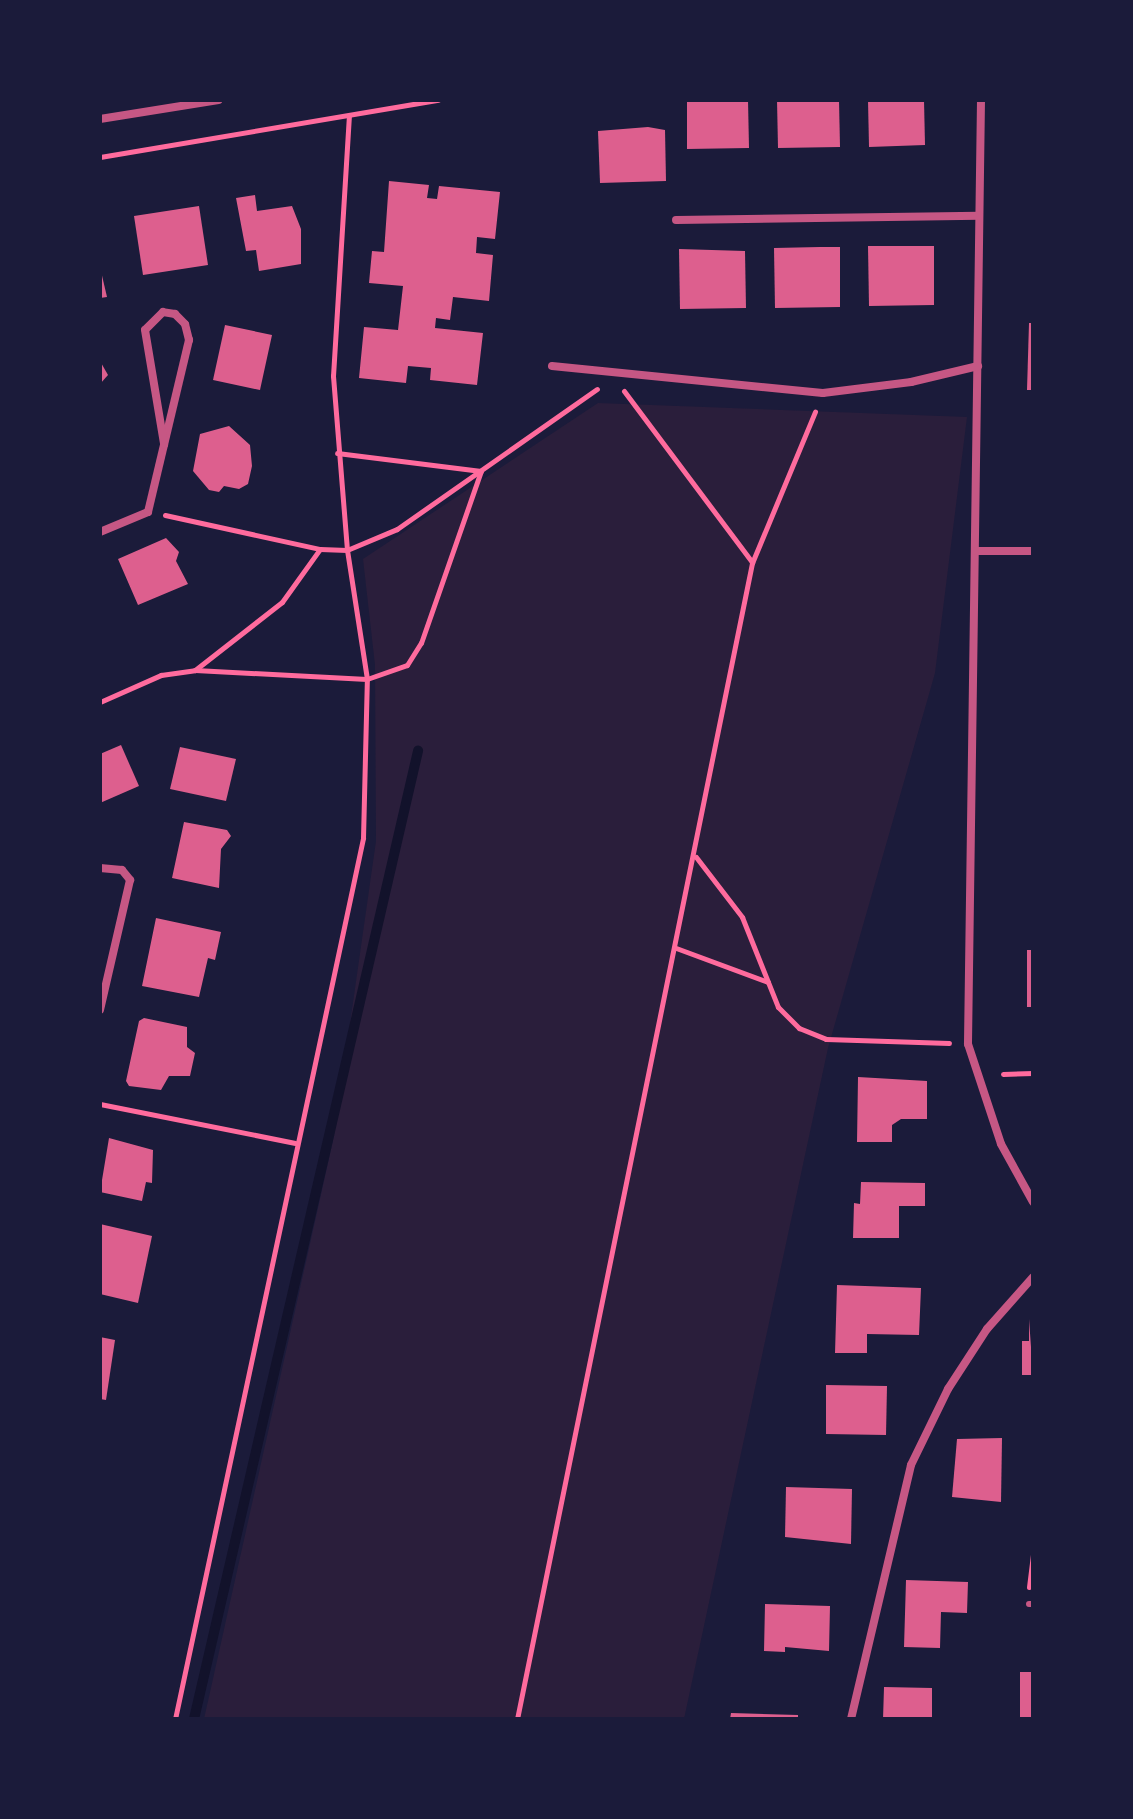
<!DOCTYPE html>
<html>
<head>
<meta charset="utf-8">
<style>
  body { margin:0 }
  #map { position:relative; width:1133px; height:1819px; overflow:hidden; background:#1b1b3a; font-family:"Titillium Web",sans-serif }
  div>[style] { position:absolute }
  .green>* { inset:0; background:#2a1e3b }
  .stream>* { height:10px; margin:-5px; padding:0 5px; transform-origin:5px; border-radius:5px; background:#12122b }
  .building>* { inset:0; background:#dd5f8e }
  .path>* { height:5px; margin:-2.5px; padding:0 2.5px; transform-origin:2.5px; border-radius:2.5px; background:#ff6b9d }
  .service>* { height:6px; margin:-3px; padding:0 3px; transform-origin:3px; border-radius:3px; background:#c65784 }
  .minor>* { height:8px; margin:-4px; padding:0 4px; transform-origin:4px; border-radius:4px; background:#c65784 }
  span { translate:-50% -50%; white-space:nowrap; text-align:center; line-height:1.15; -webkit-text-stroke:8px #1b1b3a; paint-order:stroke }
  .frame { position:absolute; inset:0; border:102px solid #1b1b3a; pointer-events:none }
</style>
</head>
<body>
<div id="map">
  <div class="green">
    <div style="clip-path:polygon(598px 403px,967px 417px,935px 673px,828px 1048px,684px 1719px,204px 1719px,334px 1136px,376px 841px,375px 665px,363px 559px)"></div>
  </div>
  <div class="stream">
    <div style="left:194px;top:1719px;width:994px;rotate:-76.97deg"></div>
  </div>
  <div class="building">
    <div style="clip-path:polygon(687px 100px,748px 100px,749px 148px,687px 149px)"></div>
    <div style="clip-path:polygon(777px 100px,839px 100px,840px 147px,778px 148px)"></div>
    <div style="clip-path:polygon(868px 100px,924px 100px,925px 145px,869px 147px)"></div>
    <div style="clip-path:polygon(648px 127px,665px 130px,666px 181px,600px 183px,598px 131px)"></div>
    <div style="clip-path:polygon(389px 181px,429px 185px,427px 198px,437px 199px,439px 186px,500px 192px,495px 239px,477px 237px,476px 253px,493px 255px,489px 301px,453px 297px,450px 320px,436px 318px,435px 328px,483px 333px,477px 385px,430px 380px,431px 368px,408px 366px,406px 383px,359px 378px,364px 327px,398px 330px,403px 286px,369px 283px,372px 251px,384px 252px)"></div>
    <div style="clip-path:polygon(255px 195px,257px 211px,292px 206px,301px 229px,301px 264px,259px 271px,256px 250px,246px 251px,236px 198px)"></div>
    <div style="clip-path:polygon(199px 206px,208px 265px,143px 275px,134px 216px)"></div>
    <div style="clip-path:polygon(868px 246px,934px 246px,934px 305px,869px 306px)"></div>
    <div style="clip-path:polygon(820px 247px,840px 247px,840px 307px,775px 308px,774px 248px)"></div>
    <div style="clip-path:polygon(679px 249px,745px 251px,746px 308px,680px 309px)"></div>
    <div style="clip-path:polygon(100px 267px,107px 297px,100px 298px)"></div>
    <div style="clip-path:polygon(1029px 323px,1033px 323px,1033px 390px,1027px 390px)"></div>
    <div style="clip-path:polygon(225px 325px,272px 335px,260px 390px,213px 380px)"></div>
    <div style="clip-path:polygon(100px 361px,108px 375px,100px 384px)"></div>
    <div style="clip-path:polygon(229px 426px,250px 445px,252px 466px,248px 484px,239px 489px,224px 486px,219px 492px,209px 490px,193px 471px,200px 434px)"></div>
    <div style="clip-path:polygon(166px 538px,179px 552px,176px 561px,188px 584px,138px 605px,118px 559px)"></div>
    <div style="clip-path:polygon(121px 745px,139px 786px,100px 803px,100px 754px)"></div>
    <div style="clip-path:polygon(180px 747px,236px 759px,226px 801px,170px 789px)"></div>
    <div style="clip-path:polygon(184px 822px,227px 830px,231px 836px,221px 849px,219px 888px,172px 878px)"></div>
    <div style="clip-path:polygon(156px 918px,221px 932px,215px 960px,208px 958px,199px 997px,142px 986px)"></div>
    <div style="clip-path:polygon(1027px 950px,1033px 950px,1033px 1007px,1027px 1007px)"></div>
    <div style="clip-path:polygon(144px 1018px,187px 1027px,187px 1047px,195px 1053px,190px 1076px,169px 1076px,161px 1090px,129px 1086px,126px 1081px,139px 1021px)"></div>
    <div style="clip-path:polygon(858px 1077px,927px 1081px,927px 1119px,901px 1119px,892px 1125px,892px 1142px,857px 1142px)"></div>
    <div style="clip-path:polygon(109px 1138px,153px 1150px,152px 1183px,146px 1182px,142px 1201px,100px 1192px)"></div>
    <div style="clip-path:polygon(861px 1182px,925px 1183px,925px 1206px,899px 1206px,899px 1238px,853px 1238px,854px 1203px,860px 1204px)"></div>
    <div style="clip-path:polygon(100px 1224px,152px 1236px,138px 1303px,100px 1294px)"></div>
    <div style="clip-path:polygon(837px 1285px,921px 1288px,919px 1335px,867px 1334px,867px 1353px,835px 1353px)"></div>
    <div style="clip-path:polygon(1029px 1319px,1033px 1375px,1022px 1375px,1022px 1341px,1029px 1341px)"></div>
    <div style="clip-path:polygon(100px 1337px,115px 1340px,106px 1400px,100px 1399px)"></div>
    <div style="clip-path:polygon(826px 1385px,887px 1386px,886px 1435px,826px 1434px)"></div>
    <div style="clip-path:polygon(1002px 1438px,1001px 1502px,952px 1497px,957px 1439px)"></div>
    <div style="clip-path:polygon(786px 1487px,852px 1489px,851px 1544px,785px 1537px)"></div>
    <div style="clip-path:polygon(906px 1580px,968px 1582px,967px 1613px,941px 1612px,940px 1648px,904px 1647px)"></div>
    <div style="clip-path:polygon(765px 1604px,830px 1606px,829px 1651px,785px 1647px,785px 1652px,764px 1651px)"></div>
    <div style="clip-path:polygon(1020px 1672px,1033px 1672px,1033px 1719px,1020px 1719px)"></div>
    <div style="clip-path:polygon(884px 1687px,932px 1688px,932px 1719px,883px 1719px)"></div>
    <div style="clip-path:polygon(731px 1713px,798px 1715px,798px 1719px,730px 1719px)"></div>
  </div>
  <div class="path">
    <div style="left:100px;top:157px;width:343px;rotate:-9.6deg"></div>
    <div style="left:624px;top:391px;width:214px;rotate:53.2deg"></div>
    <div style="left:165px;top:515px;width:159px;rotate:12.4deg"></div>
    <div style="left:195px;top:670px;width:110px;rotate:-38deg"></div>
    <div style="left:282px;top:602px;width:65px;rotate:-54.4deg"></div>
    <div style="left:320px;top:549px;width:27px;rotate:2deg"></div>
    <div style="left:347px;top:550px;width:54px;rotate:-22.8deg"></div>
    <div style="left:397px;top:529px;width:244px;rotate:-35deg"></div>
    <div style="left:100px;top:702px;width:67px;rotate:-23.9deg"></div>
    <div style="left:161px;top:675px;width:34px;rotate:-8deg"></div>
    <div style="left:195px;top:670px;width:172px;rotate:3deg"></div>
    <div style="left:367px;top:679px;width:42px;rotate:-19.3deg"></div>
    <div style="left:407px;top:665px;width:26px;rotate:-58deg"></div>
    <div style="left:421px;top:643px;width:182px;rotate:-70.8deg"></div>
    <div style="left:481px;top:471px;width:145px;rotate:-172.9deg"></div>
    <div style="left:696px;top:857px;width:76px;rotate:52.5deg"></div>
    <div style="left:742px;top:917px;width:97px;rotate:68.2deg"></div>
    <div style="left:778px;top:1007px;width:30px;rotate:45deg"></div>
    <div style="left:799px;top:1028px;width:29px;rotate:22deg"></div>
    <div style="left:826px;top:1039px;width:123px;rotate:1.9deg"></div>
    <div style="left:676px;top:948px;width:98px;rotate:20.3deg"></div>
    <div style="left:1003px;top:1074px;width:30px;rotate:-2deg"></div>
    <div style="left:100px;top:1104px;width:199px;rotate:11.3deg"></div>
    <div style="left:1029px;top:1587px;width:34px;rotate:-83deg"></div>
    <div style="left:175px;top:1719px;width:901px;rotate:-77.95deg"></div>
    <div style="left:363px;top:838px;width:159px;rotate:-88.6deg"></div>
    <div style="left:367px;top:679px;width:131px;rotate:-98.8deg"></div>
    <div style="left:347px;top:550px;width:175px;rotate:-94.6deg"></div>
    <div style="left:333px;top:376px;width:260px;rotate:-86.5deg"></div>
    <div style="left:517px;top:1719px;width:1180px;rotate:-78.51deg"></div>
    <div style="left:752px;top:563px;width:164px;rotate:-67.4deg"></div>
  </div>
  <div class="service">
    <div style="left:1029px;top:1604px;width:4px"></div>
  </div>
  <div class="minor">
    <div style="left:981px;top:100px;width:944px;rotate:90.79deg"></div>
    <div style="left:968px;top:1044px;width:105px;rotate:71.7deg"></div>
    <div style="left:1001px;top:1144px;width:66px;rotate:61.1deg"></div>
    <div style="left:100px;top:119px;width:120px;rotate:-9.1deg"></div>
    <div style="left:676px;top:220px;width:303px;rotate:-0.8deg"></div>
    <div style="left:552px;top:366px;width:272px;rotate:5.7deg"></div>
    <div style="left:823px;top:393px;width:89px;rotate:-7.1deg"></div>
    <div style="left:911px;top:382px;width:69px;rotate:-13.4deg"></div>
    <div style="left:100px;top:532px;width:52px;rotate:-22.6deg"></div>
    <div style="left:148px;top:512px;width:177px;rotate:-76.6deg"></div>
    <div style="left:189px;top:340px;width:16px;rotate:-104deg"></div>
    <div style="left:185px;top:324px;width:14px;rotate:-135deg"></div>
    <div style="left:175px;top:314px;width:12px;rotate:-171deg"></div>
    <div style="left:163px;top:312px;width:25px;rotate:135deg"></div>
    <div style="left:145px;top:330px;width:116px;rotate:80.5deg"></div>
    <div style="left:975px;top:551px;width:58px"></div>
    <div style="left:100px;top:868px;width:22px;rotate:5deg"></div>
    <div style="left:122px;top:870px;width:13px;rotate:51deg"></div>
    <div style="left:130px;top:880px;width:133px;rotate:103deg"></div>
    <div style="left:851px;top:1719px;width:261px;rotate:-76.7deg"></div>
    <div style="left:911px;top:1465px;width:85px;rotate:-64deg"></div>
    <div style="left:948px;top:1389px;width:72px;rotate:-57deg"></div>
    <div style="left:987px;top:1329px;width:69px;rotate:-48.5deg"></div>
  </div>
  <div class="frame"></div>
</div>
</body>
</html>
